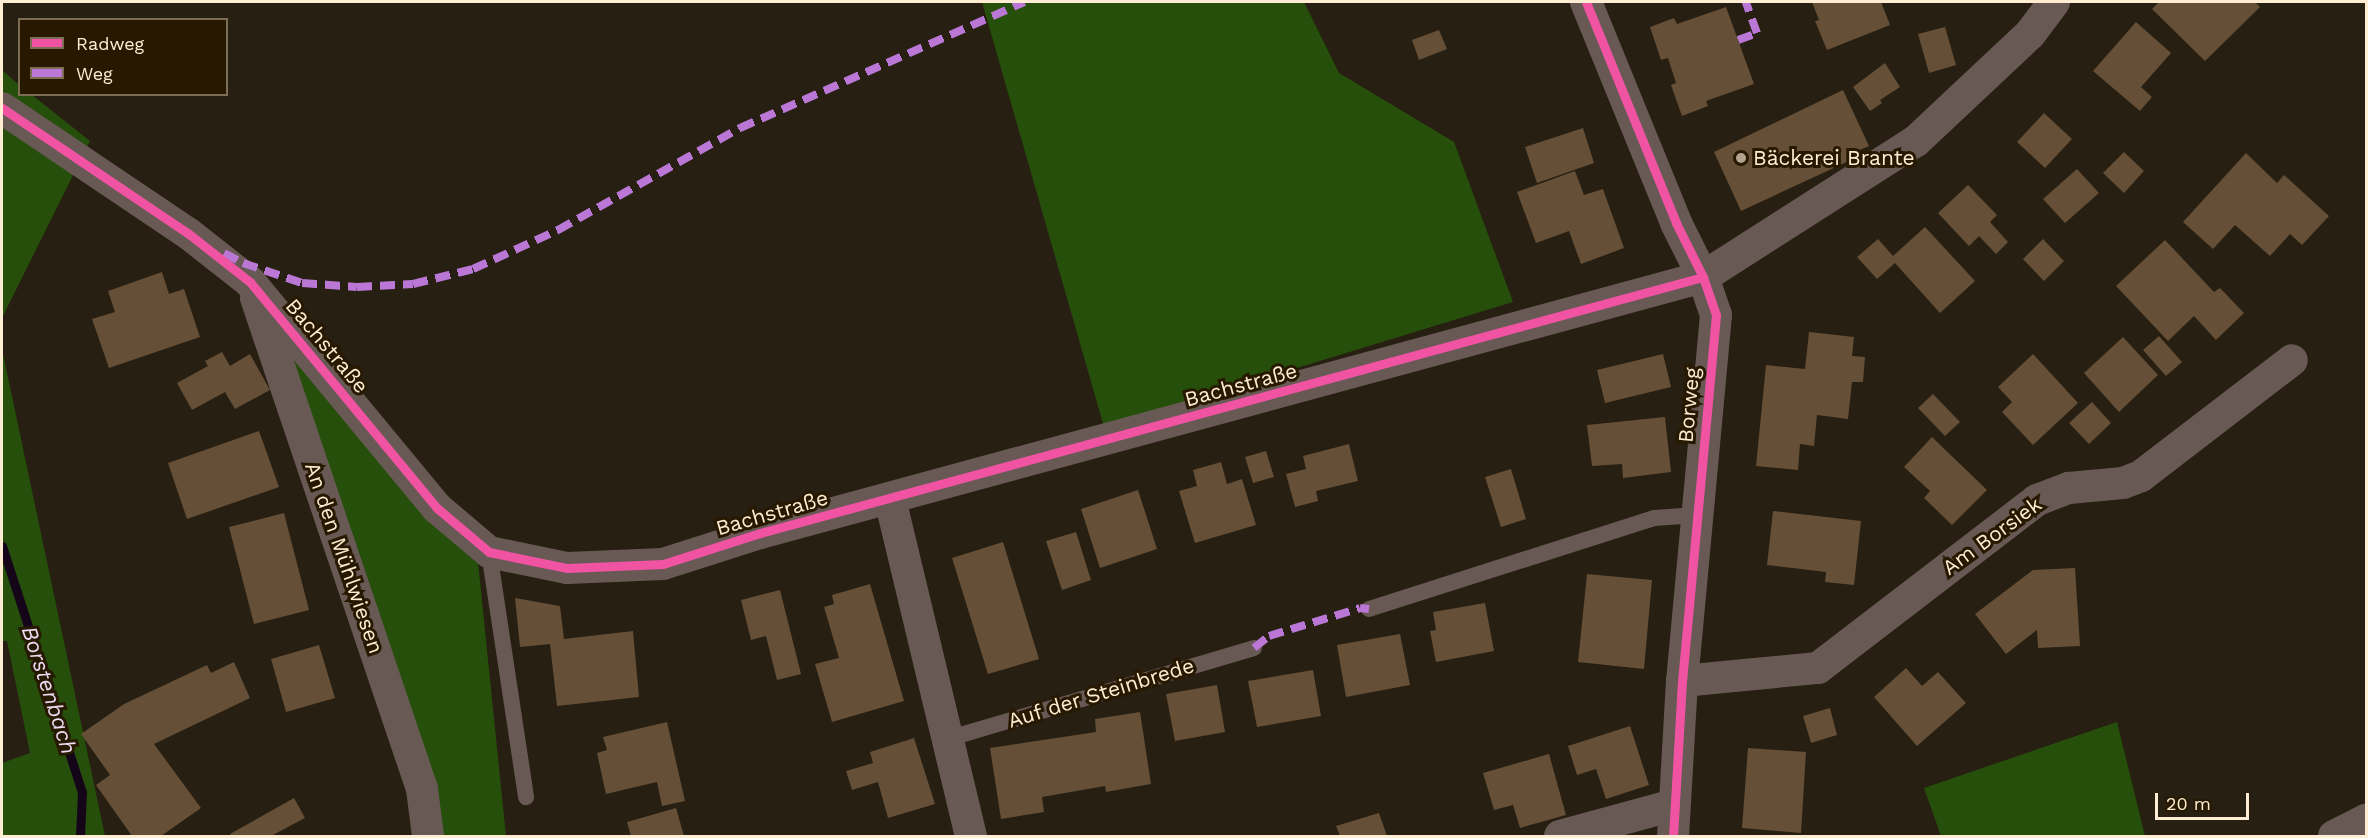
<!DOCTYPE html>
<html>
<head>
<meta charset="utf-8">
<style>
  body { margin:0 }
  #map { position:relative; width:2368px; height:838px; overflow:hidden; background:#271f11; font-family:"Work Sans",sans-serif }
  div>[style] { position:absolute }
  .green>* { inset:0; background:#264f0b }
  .stream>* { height:9px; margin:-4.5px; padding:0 4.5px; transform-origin:4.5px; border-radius:4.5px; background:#150519 }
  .building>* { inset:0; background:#654f36 }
  .service>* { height:16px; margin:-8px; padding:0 8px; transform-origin:8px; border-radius:8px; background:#685955 }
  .minor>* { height:32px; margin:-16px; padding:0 16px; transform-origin:16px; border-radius:16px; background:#685955 }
  .quiet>* { height:8px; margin-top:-4px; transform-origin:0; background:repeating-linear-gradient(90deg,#ba77d6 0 15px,transparent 0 23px) }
  .cycleway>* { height:9px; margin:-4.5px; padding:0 4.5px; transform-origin:4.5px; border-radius:4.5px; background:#f153a3 }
  .dots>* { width:16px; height:16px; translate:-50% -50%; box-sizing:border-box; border:3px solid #271800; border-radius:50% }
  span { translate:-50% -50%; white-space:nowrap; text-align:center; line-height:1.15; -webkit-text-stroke:6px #271800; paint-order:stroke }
  .poi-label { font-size:21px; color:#feecd3 }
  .left { translate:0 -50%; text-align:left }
  .street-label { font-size:21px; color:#feecd3 }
  .water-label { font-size:22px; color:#ecdbf2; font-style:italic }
  .frame { position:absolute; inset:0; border:3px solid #feecd3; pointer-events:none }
  .legend { position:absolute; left:18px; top:18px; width:210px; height:78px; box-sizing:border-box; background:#271800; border:2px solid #7d6d54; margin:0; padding:8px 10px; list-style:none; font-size:18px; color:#feecd3 }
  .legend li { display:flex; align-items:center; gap:12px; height:30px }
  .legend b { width:30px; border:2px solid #7d6d54 }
  .scale { position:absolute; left:2155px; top:793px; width:94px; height:27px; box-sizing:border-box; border:3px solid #feecd3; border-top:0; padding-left:8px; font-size:18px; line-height:21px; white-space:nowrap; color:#feecd3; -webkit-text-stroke:4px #271800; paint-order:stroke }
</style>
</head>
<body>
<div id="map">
  <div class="green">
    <div style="clip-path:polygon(982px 2px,1304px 2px,1339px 73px,1454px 142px,1513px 302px,1104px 427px)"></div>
    <div style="clip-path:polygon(2px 70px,19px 85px,20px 94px,32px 95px,90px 141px,2px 318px)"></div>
    <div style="clip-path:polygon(267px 305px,477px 552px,506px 836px,437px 836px)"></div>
    <div style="clip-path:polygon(2px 349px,105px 836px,2px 836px,2px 763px,30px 753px,7px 641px,2px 641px)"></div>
    <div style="clip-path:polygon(2117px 722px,2145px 836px,1941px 836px,1924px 788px)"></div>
  </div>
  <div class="stream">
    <div style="left:2px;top:546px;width:259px;rotate:72deg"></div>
    <div style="left:82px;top:792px;width:44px;rotate:92.6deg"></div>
  </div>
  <div class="building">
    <div style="clip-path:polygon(1812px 2px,1881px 2px,1890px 25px,1827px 50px,1815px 21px,1819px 20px)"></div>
    <div style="clip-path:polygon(2159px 2px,2255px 2px,2260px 7px,2205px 61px,2152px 9px)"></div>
    <div style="clip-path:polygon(1726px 7px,1754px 84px,1706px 101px,1708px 106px,1682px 116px,1671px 85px,1676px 83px,1668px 58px,1661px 60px,1650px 27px,1674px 18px,1677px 24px)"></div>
    <div style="clip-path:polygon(2136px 22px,2171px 53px,2141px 87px,2152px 97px,2140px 111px,2093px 71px)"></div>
    <div style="clip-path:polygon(1945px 27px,1956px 65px,1929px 73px,1918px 34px)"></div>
    <div style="clip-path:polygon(1439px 30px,1447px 49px,1419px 60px,1412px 40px)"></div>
    <div style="clip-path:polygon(1885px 63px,1900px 87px,1880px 100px,1882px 103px,1870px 111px,1853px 87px)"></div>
    <div style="clip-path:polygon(1843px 90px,1869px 146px,1848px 155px,1851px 160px,1741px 211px,1714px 152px)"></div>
    <div style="clip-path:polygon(2044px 113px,2072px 139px,2045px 168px,2017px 142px)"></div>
    <div style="clip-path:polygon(1583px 128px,1594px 163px,1537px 183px,1525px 147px)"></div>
    <div style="clip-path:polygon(2124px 152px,2144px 171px,2124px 193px,2103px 173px)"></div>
    <div style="clip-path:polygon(2246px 153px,2277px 183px,2284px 175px,2329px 216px,2302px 245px,2290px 234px,2270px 256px,2235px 225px,2213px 249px,2183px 222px)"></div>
    <div style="clip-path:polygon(2077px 169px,2099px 193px,2065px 223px,2043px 199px)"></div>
    <div style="clip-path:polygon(1575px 171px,1584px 195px,1603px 189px,1624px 248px,1581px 264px,1569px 231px,1536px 243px,1517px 192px)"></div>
    <div style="clip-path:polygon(1968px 185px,1997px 215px,1990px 222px,2008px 242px,1996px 254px,1979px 236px,1969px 246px,1938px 213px)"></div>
    <div style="clip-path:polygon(1925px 227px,1975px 281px,1940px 313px,1895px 263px,1877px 279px,1857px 257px,1878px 239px,1893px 256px)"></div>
    <div style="clip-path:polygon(2043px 239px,2064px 261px,2044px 281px,2023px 259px)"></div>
    <div style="clip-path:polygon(2165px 240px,2214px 292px,2220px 288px,2244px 313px,2216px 340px,2194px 316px,2168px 341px,2116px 286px)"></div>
    <div style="clip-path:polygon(162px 272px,169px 294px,184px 289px,200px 337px,109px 368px,92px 319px,115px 312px,108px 291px)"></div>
    <div style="clip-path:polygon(1809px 332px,1854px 337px,1852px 356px,1865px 357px,1863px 382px,1852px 382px,1848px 419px,1817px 415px,1814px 446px,1800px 444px,1798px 470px,1756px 466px,1766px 365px,1805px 369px)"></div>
    <div style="clip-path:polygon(2159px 336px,2182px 362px,2166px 376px,2143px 350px)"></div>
    <div style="clip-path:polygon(2123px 337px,2158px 375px,2119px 412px,2084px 373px)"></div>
    <div style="clip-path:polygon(222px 352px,230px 366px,250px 354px,270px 390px,235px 409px,225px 392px,192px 410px,177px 383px,208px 366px,205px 361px)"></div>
    <div style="clip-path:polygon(1663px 354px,1671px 387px,1605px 403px,1597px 370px)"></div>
    <div style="clip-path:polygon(2033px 354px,2078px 403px,2033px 445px,2002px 412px,2012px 402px,1998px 387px)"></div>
    <div style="clip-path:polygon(1933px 394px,1960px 422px,1945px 436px,1918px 408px)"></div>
    <div style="clip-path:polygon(2092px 402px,2111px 423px,2089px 444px,2069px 423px)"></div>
    <div style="clip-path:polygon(1665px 417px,1671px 472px,1623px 478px,1622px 464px,1592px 466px,1587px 425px)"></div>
    <div style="clip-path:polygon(259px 431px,279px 487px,187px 519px,168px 463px)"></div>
    <div style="clip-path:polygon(1932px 437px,1987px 490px,1952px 525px,1924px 498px,1930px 491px,1904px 467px)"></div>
    <div style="clip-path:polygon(1349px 444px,1358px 481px,1316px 491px,1318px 501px,1295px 507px,1286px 474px,1306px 469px,1303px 456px)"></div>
    <div style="clip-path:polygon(1266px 451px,1274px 477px,1253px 483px,1245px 457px)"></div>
    <div style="clip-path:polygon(1221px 462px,1227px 484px,1242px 479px,1256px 525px,1195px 543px,1179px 491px,1197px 486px,1193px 470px)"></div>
    <div style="clip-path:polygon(1511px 469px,1526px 519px,1501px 527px,1485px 477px)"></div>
    <div style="clip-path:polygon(1138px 490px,1157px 549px,1100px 568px,1081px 509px)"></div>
    <div style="clip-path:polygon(1773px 511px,1861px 521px,1854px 585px,1825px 582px,1826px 572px,1767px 565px)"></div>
    <div style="clip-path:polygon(284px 513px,309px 610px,254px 624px,229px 527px)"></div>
    <div style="clip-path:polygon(1076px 532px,1091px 580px,1062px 590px,1046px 541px)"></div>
    <div style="clip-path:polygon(1003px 542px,1039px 659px,988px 674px,952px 558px)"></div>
    <div style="clip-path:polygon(2075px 568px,2080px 646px,2038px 648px,2037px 630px,2006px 654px,1975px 614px,2033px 570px)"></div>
    <div style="clip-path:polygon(1587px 574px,1652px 580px,1644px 669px,1578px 662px)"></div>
    <div style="clip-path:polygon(870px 584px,904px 701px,832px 722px,815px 664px,839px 658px,824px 607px,834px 604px,832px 595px)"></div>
    <div style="clip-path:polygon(780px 590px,801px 674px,777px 680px,766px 636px,751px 640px,741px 600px)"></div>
    <div style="clip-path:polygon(515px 598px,560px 606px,564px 639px,633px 631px,639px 697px,557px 706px,550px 644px,520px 647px)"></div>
    <div style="clip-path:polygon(1485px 603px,1494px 651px,1436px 662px,1430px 631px,1436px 630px,1433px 612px)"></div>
    <div style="clip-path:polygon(1400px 634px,1410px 685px,1346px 697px,1337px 645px)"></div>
    <div style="clip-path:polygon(319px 645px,335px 698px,286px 712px,271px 659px)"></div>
    <div style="clip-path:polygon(234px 662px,250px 698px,154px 744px,201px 808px,161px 836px,132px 836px,96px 785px,110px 775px,81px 734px,124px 704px,207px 665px,211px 673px)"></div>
    <div style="clip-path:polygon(1906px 668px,1922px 686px,1938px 672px,1966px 703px,1917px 746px,1874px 697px)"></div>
    <div style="clip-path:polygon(1313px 670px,1321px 716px,1257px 727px,1248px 681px)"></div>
    <div style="clip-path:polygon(1217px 685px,1225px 732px,1175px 741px,1166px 694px)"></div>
    <div style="clip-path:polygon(1830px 708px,1837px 735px,1811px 743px,1803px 716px)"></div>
    <div style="clip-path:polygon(1140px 712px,1151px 784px,1106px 792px,1105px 786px,1042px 797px,1044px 812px,1001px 819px,990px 748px,1096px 732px,1095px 719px)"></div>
    <div style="clip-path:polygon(667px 722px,685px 801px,662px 806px,657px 782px,606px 794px,597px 753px,607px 750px,603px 737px)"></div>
    <div style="clip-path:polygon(1630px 726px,1649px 785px,1606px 799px,1596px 769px,1577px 775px,1568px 746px)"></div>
    <div style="clip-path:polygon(914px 738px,935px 804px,888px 818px,878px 782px,852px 790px,846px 771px,873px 763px,870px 752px)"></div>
    <div style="clip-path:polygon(1748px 748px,1806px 752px,1801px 833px,1742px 828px)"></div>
    <div style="clip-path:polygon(1549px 754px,1566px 815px,1520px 828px,1513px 805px,1494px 810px,1483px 773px)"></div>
    <div style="clip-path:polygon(294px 798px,305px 818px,271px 836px,232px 836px,230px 834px)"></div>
    <div style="clip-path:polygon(676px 808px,684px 836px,631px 836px,627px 822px)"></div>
    <div style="clip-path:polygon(1379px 813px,1387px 836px,1340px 836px,1336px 826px)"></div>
  </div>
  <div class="service">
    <div style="left:489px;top:552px;width:248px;rotate:81.4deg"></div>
    <div style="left:1369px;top:609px;width:299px;rotate:-17.7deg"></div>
    <div style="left:1654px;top:518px;width:43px;rotate:-4deg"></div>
    <div style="left:947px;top:739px;width:320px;rotate:-16.5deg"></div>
  </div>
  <div class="minor">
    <div style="left:1586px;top:2px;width:239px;rotate:67.8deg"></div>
    <div style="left:1676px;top:223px;width:60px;rotate:63.4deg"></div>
    <div style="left:1703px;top:277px;width:40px;rotate:71.1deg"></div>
    <div style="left:1716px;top:315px;width:368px;rotate:95.3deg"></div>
    <div style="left:1682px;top:681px;width:155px;rotate:93.3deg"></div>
    <div style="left:2px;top:108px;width:225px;rotate:34deg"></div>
    <div style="left:189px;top:234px;width:78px;rotate:38.2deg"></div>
    <div style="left:250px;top:282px;width:293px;rotate:50.4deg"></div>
    <div style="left:437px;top:508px;width:68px;rotate:40.2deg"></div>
    <div style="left:489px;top:552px;width:80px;rotate:11.6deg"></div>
    <div style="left:567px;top:568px;width:96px;rotate:-2.4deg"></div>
    <div style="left:663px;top:564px;width:102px;rotate:-17.7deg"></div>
    <div style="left:760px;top:533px;width:977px;rotate:-15.19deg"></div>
    <div style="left:1703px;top:277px;width:253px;rotate:-32.6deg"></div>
    <div style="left:1916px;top:141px;width:156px;rotate:-43.2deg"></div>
    <div style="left:2030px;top:34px;width:40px;rotate:-53deg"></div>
    <div style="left:256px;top:298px;width:518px;rotate:71.32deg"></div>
    <div style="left:422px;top:789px;width:47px;rotate:82.7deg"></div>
    <div style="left:890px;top:499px;width:347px;rotate:76.5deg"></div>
    <div style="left:1682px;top:681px;width:137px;rotate:-5.5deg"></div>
    <div style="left:1818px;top:668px;width:276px;rotate:-37.5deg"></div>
    <div style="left:2037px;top:500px;width:34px;rotate:-21deg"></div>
    <div style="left:2069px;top:488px;width:54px;rotate:-5.3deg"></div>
    <div style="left:2123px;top:483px;width:19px;rotate:-21deg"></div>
    <div style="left:2141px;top:476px;width:190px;rotate:-37.5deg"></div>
    <div style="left:1560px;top:836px;width:118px;rotate:-15.2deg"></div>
    <div style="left:2334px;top:836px;width:36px;rotate:-27deg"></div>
  </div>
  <div class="quiet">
    <div style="left:1738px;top:40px;width:20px;rotate:-20deg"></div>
    <div style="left:1757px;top:33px;width:33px;rotate:-110deg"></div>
    <div style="left:224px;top:253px;width:21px;rotate:28deg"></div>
    <div style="left:243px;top:263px;width:62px;rotate:18.7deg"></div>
    <div style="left:302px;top:283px;width:55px;rotate:4.2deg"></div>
    <div style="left:357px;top:287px;width:56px;rotate:-3.1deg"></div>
    <div style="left:413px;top:284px;width:62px;rotate:-14deg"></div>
    <div style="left:473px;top:269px;width:94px;rotate:-24.6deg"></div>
    <div style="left:558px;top:230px;width:209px;rotate:-29.3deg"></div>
    <div style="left:740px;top:128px;width:311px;rotate:-23.9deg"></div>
    <div style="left:1254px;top:648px;width:19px;rotate:-39deg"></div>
    <div style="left:1269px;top:636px;width:95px;rotate:-17.1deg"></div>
    <div style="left:1360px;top:608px;width:9px;rotate:6deg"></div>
  </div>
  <div class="cycleway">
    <div style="left:1586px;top:2px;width:239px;rotate:67.8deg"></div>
    <div style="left:1676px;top:223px;width:60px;rotate:63.4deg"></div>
    <div style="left:1703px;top:277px;width:40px;rotate:71.1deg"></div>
    <div style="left:1716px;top:315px;width:368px;rotate:95.3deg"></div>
    <div style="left:1682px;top:681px;width:155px;rotate:93.3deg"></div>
    <div style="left:2px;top:108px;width:225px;rotate:34deg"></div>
    <div style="left:189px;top:234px;width:78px;rotate:38.2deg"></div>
    <div style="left:250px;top:282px;width:293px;rotate:50.4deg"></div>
    <div style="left:437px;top:508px;width:68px;rotate:40.2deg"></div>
    <div style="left:489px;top:552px;width:80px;rotate:11.6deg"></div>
    <div style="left:567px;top:568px;width:96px;rotate:-2.4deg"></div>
    <div style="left:663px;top:564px;width:102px;rotate:-17.7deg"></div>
    <div style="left:760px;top:533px;width:977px;rotate:-15.19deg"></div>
  </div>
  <div class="dots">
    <div style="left:1741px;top:158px;background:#b3a48f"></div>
  </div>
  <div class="poi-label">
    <span class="left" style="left:1753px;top:158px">Bäckerei Brante</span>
  </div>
  <div class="street-label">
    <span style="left:327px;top:346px;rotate:50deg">Bachstraße</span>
    <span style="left:1241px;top:385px;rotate:-15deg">Bachstraße</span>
    <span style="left:1689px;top:405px;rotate:-85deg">Borweg</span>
    <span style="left:772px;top:513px;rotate:-16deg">Bachstraße</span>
    <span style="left:1992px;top:536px;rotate:-36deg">Am Borsiek</span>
    <span style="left:344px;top:558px;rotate:71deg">An den Mühlwiesen</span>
    <span style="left:1101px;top:693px;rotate:-17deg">Auf der Steinbrede</span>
  </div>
  <div class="water-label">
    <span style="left:49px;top:690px;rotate:72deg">Borstenbach</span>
  </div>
  <div class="frame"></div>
  <ul class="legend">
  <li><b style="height:8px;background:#f153a3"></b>Radweg</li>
  <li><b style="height:8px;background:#ba77d6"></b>Weg</li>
  </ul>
  <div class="scale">20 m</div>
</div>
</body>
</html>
